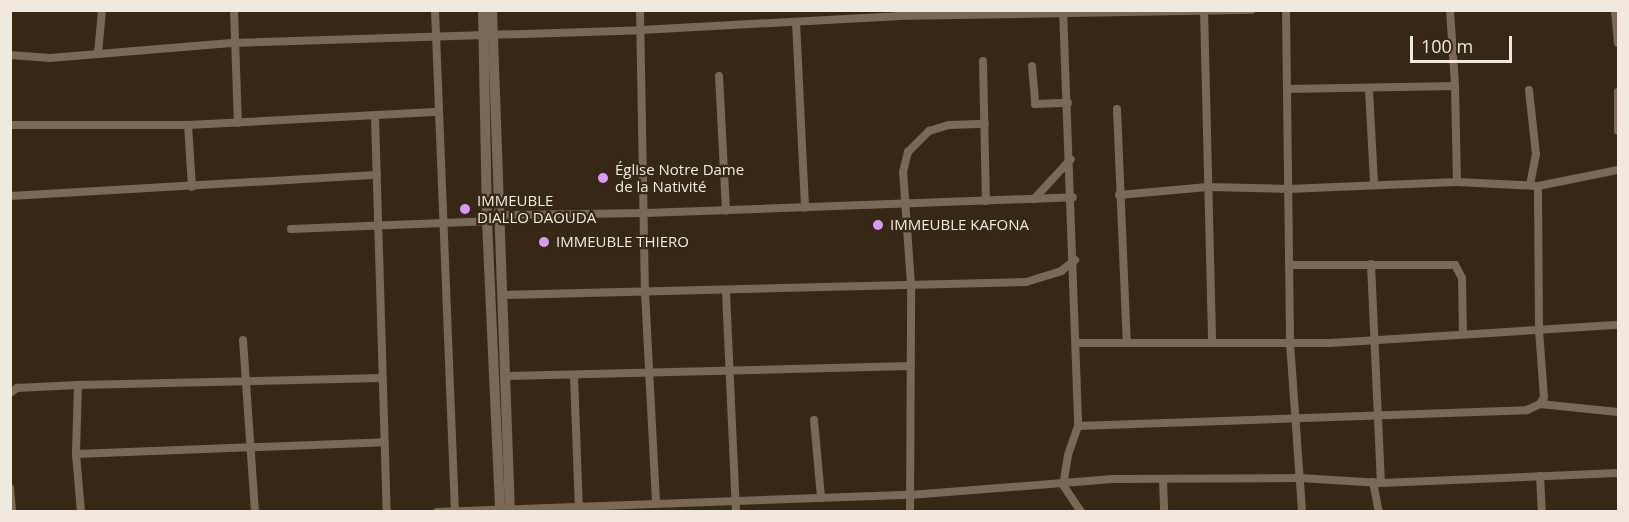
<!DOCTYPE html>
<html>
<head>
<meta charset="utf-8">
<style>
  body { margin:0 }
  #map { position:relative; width:1629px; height:522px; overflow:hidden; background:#362817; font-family:"Open Sans",sans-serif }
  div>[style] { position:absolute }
  .minor>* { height:8px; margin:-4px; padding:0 4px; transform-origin:4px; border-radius:4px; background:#796956 }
  .secondary>* { height:10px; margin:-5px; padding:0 5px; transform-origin:5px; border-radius:5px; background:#796956 }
  .dots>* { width:16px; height:16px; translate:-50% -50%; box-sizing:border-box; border:3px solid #362817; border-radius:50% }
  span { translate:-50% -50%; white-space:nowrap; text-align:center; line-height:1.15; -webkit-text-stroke:4.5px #362817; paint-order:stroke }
  .poi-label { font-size:15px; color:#f2e9de }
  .left { translate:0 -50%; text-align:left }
  .frame { position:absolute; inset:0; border:12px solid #f2e9de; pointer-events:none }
  .scale { position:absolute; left:1410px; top:36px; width:102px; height:27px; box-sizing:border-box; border:3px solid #f2e9de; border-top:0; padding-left:8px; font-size:18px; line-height:21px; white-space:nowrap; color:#f2e9de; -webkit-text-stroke:4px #362817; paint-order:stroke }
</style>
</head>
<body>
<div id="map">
  <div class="minor">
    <div style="left:234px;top:10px;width:113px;rotate:88deg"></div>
    <div style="left:435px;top:10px;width:502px;rotate:87.72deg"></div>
    <div style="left:640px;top:10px;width:282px;rotate:89deg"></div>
    <div style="left:645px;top:292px;width:212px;rotate:87deg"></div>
    <div style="left:1063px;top:10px;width:416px;rotate:87.9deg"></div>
    <div style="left:1078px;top:426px;width:31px;rotate:109deg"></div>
    <div style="left:1068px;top:455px;width:30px;rotate:99deg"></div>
    <div style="left:1063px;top:485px;width:32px;rotate:56deg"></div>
    <div style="left:1204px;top:10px;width:333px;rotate:88.6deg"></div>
    <div style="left:1286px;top:10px;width:333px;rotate:89.3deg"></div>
    <div style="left:1290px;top:343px;width:169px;rotate:85.9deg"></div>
    <div style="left:1450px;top:10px;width:76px;rotate:86.2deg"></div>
    <div style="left:1615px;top:10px;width:33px;rotate:85deg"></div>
    <div style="left:796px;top:22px;width:186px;rotate:87.2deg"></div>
    <div style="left:98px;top:54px;width:44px;rotate:-84.8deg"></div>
    <div style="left:10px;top:55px;width:40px;rotate:4.3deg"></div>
    <div style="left:50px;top:58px;width:185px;rotate:-4.7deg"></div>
    <div style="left:234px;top:43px;width:407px;rotate:-1.8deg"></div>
    <div style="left:641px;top:30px;width:256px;rotate:-3.1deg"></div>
    <div style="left:897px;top:16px;width:355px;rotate:-1deg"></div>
    <div style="left:983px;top:61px;width:140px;rotate:88.8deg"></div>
    <div style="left:1032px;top:66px;width:38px;rotate:85deg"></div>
    <div style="left:1035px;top:104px;width:33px;rotate:-2deg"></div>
    <div style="left:719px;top:76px;width:135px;rotate:87deg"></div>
    <div style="left:1287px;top:89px;width:168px;rotate:-1deg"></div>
    <div style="left:1455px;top:86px;width:96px;rotate:88.8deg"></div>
    <div style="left:1369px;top:90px;width:93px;rotate:86.9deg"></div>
    <div style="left:1529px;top:90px;width:64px;rotate:83.8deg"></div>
    <div style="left:1536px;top:154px;width:32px;rotate:101deg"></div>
    <div style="left:1618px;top:92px;width:39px;rotate:90deg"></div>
    <div style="left:1117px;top:109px;width:234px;rotate:87.6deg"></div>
    <div style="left:375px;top:117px;width:395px;rotate:88.3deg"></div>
    <div style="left:10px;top:125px;width:178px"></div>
    <div style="left:188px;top:125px;width:251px;rotate:-3deg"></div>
    <div style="left:188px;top:125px;width:62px;rotate:86.3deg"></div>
    <div style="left:1119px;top:195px;width:89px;rotate:-5.1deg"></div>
    <div style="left:1208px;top:187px;width:80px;rotate:1.4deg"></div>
    <div style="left:1288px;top:189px;width:169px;rotate:-2.4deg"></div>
    <div style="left:1457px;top:182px;width:81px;rotate:2.8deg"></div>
    <div style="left:1538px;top:186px;width:82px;rotate:-11.3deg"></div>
    <div style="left:10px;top:196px;width:367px;rotate:-3.3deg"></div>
    <div style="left:1034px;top:199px;width:54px;rotate:-47.2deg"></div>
    <div style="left:500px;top:215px;width:145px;rotate:-0.8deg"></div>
    <div style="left:645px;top:213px;width:428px;rotate:-2.1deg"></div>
    <div style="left:291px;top:229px;width:196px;rotate:-2.3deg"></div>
    <div style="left:1371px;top:264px;width:219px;rotate:87.4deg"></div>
    <div style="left:1291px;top:265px;width:164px"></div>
    <div style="left:1455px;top:265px;width:15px;rotate:62deg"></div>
    <div style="left:1462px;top:278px;width:56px;rotate:89deg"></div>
    <div style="left:726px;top:292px;width:220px;rotate:87.4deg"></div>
    <div style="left:503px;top:295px;width:523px;rotate:-1.42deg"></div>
    <div style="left:1026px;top:282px;width:37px;rotate:-17deg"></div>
    <div style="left:1061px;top:271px;width:18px;rotate:-38deg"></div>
    <div style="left:243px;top:340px;width:172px;rotate:86deg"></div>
    <div style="left:1077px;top:343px;width:253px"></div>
    <div style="left:1330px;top:343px;width:289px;rotate:-3.6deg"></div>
    <div style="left:574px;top:375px;width:134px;rotate:87.9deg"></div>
    <div style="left:506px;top:376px;width:405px;rotate:-1.4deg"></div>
    <div style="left:78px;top:385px;width:69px;rotate:91.7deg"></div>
    <div style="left:76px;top:454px;width:58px;rotate:85.1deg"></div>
    <div style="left:10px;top:393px;width:9px;rotate:-36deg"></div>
    <div style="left:17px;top:388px;width:61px;rotate:-2.8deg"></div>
    <div style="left:78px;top:385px;width:304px;rotate:-1.3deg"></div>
    <div style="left:1540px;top:404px;width:78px;rotate:5.9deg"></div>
    <div style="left:814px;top:420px;width:77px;rotate:84.8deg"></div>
    <div style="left:1078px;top:426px;width:449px;rotate:-2deg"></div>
    <div style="left:1527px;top:410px;width:14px;rotate:-25deg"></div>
    <div style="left:1540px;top:404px;width:8px;rotate:-60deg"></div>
    <div style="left:1544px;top:397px;width:66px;rotate:-94.3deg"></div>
    <div style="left:1539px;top:331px;width:145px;rotate:-90.4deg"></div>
    <div style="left:76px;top:454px;width:309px;rotate:-2.2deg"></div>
    <div style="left:1540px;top:476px;width:36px;rotate:87deg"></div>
    <div style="left:1163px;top:479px;width:33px;rotate:88deg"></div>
    <div style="left:1373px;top:482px;width:31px;rotate:79deg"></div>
    <div style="left:10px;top:488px;width:24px;rotate:85deg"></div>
    <div style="left:437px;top:512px;width:473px;rotate:-2.1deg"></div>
    <div style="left:910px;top:495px;width:203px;rotate:-4.5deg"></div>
    <div style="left:1112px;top:479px;width:189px;rotate:-0.3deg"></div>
    <div style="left:1301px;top:478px;width:80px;rotate:3.6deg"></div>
    <div style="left:1381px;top:483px;width:237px;rotate:-2.4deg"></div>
    <div style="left:910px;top:512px;width:227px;rotate:-89.7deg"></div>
    <div style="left:911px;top:285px;width:113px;rotate:-94deg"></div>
    <div style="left:903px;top:172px;width:21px;rotate:-76deg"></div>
    <div style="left:908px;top:152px;width:30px;rotate:-45deg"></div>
    <div style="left:929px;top:131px;width:21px;rotate:-17deg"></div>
    <div style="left:949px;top:125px;width:36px;rotate:-2deg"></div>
  </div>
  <div class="secondary">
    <div style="left:483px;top:10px;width:211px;rotate:88.9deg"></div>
    <div style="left:487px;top:221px;width:291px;rotate:87.4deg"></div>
    <div style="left:492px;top:10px;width:502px;rotate:87.95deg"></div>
  </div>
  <div class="dots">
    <div style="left:603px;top:178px;background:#da9af6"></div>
    <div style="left:465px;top:209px;background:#da9af6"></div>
    <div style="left:878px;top:225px;background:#da9af6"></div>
    <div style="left:544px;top:242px;background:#da9af6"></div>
  </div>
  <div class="poi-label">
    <span class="left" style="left:615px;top:178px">Église Notre Dame<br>de la Nativité</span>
    <span class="left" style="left:477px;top:209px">IMMEUBLE<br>DIALLO DAOUDA</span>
    <span class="left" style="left:890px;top:225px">IMMEUBLE KAFONA</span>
    <span class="left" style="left:556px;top:242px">IMMEUBLE THIERO</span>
  </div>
  <div class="frame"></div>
  <div class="scale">100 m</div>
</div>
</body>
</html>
